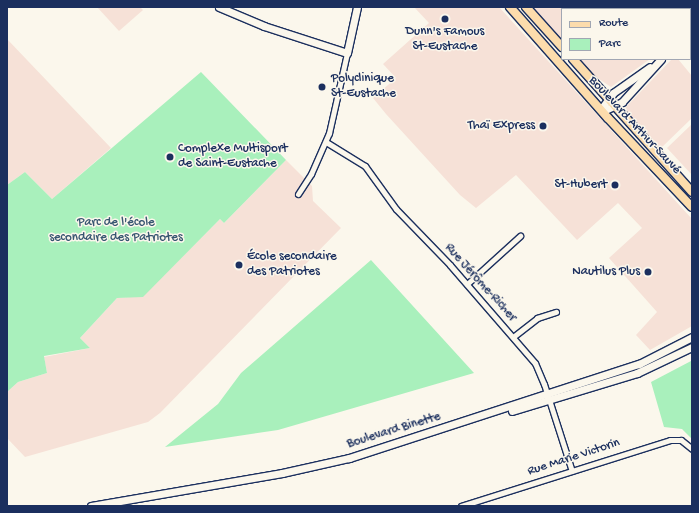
<!DOCTYPE html>
<html>
<head>
<meta charset="utf-8">
<style>
  body { margin:0 }
  #map { position:relative; width:699px; height:513px; overflow:hidden; background:#fbf7ec; font-family:"Gochi Hand",sans-serif }
  div>[style] { position:absolute }
  .built>* { inset:0; background:#f6e1d7 }
  .green>* { inset:0; background:#a9f0bc }
  .roads { filter:drop-shadow(1px 0 #1b2f5e) drop-shadow(-1px 0 #1b2f5e) drop-shadow(0 1px #1b2f5e) drop-shadow(0 -1px #1b2f5e) }
  .street>* { height:5px; margin:-2.5px; padding:0 2.5px; transform-origin:2.5px; border-radius:2.5px; background:#fbf7ec }
  .secondary>* { height:7px; margin:-3.5px; padding:0 3.5px; transform-origin:3.5px; border-radius:3.5px; background:#fbf7ec }
  .primary>* { height:8px; margin:-4px; padding:0 4px; transform-origin:4px; border-radius:4px; background:#fcdcac }
  .dots>* { width:11px; height:11px; translate:-50% -50%; box-sizing:border-box; border:2px solid #fbf7ec; border-radius:50% }
  span { translate:-50% -50%; white-space:nowrap; text-align:center; line-height:1.15; -webkit-text-stroke:3px #fbf7ec; paint-order:stroke }
  .poi-label { font-size:13px; color:#1b2f5e }
  .left { translate:0 -50%; text-align:left }
  .right { translate:-100% -50%; text-align:right }
  .street-label { font-size:13px; color:#1b2f5e }
  .park-label { font-size:13px; color:#375671 }
  .frame { position:absolute; inset:0; border:8px solid #1b2f5e; pointer-events:none }
  .legend { position:absolute; left:561px; top:8px; width:130px; height:52px; box-sizing:border-box; background:#fbf7ec; border:1px solid #a1a7b3; margin:0; padding:5px 7px; list-style:none; font-size:12px; color:#1b2f5e }
  .legend li { display:flex; align-items:center; gap:8px; height:20px }
  .legend b { width:20px; border:1px solid #a1a7b3 }
</style>
</head>
<body>
<div id="map">
  <div class="built">
    <div style="clip-path:polygon(97px 7px,140px 7px,143px 10px,119px 31px)"></div>
    <div style="clip-path:polygon(414px 7px,499px 7px,692px 219px,692px 326px,650px 350px,636px 335px,657px 312px,609px 258px,642px 228px,618px 203px,577px 240px,516px 175px,476px 208px,460px 195px,386px 114px,373px 98px,396px 78px,383px 64px,429px 23px)"></div>
    <div style="clip-path:polygon(532px 7px,692px 7px,692px 21px,690px 23px,690px 9px,562px 9px,562px 40px)"></div>
    <div style="clip-path:polygon(7px 39px,111px 148px,52px 199px,25px 172px,7px 185px)"></div>
    <div style="clip-path:polygon(579px 59px,650px 59px,611px 87px,593px 75px)"></div>
    <div style="clip-path:polygon(672px 59px,678px 59px,692px 76px,692px 118px,660px 149px,627px 113px,626px 107px)"></div>
    <div style="clip-path:polygon(692px 124px,692px 175px,667px 148px)"></div>
    <div style="clip-path:polygon(286px 160px,312px 186px,313px 201px,341px 228px,160px 413px,148px 422px,25px 457px,7px 438px,7px 392px,18px 382px,47px 373px,44px 357px,90px 348px,80px 338px,117px 298px,143px 296px,220px 219px,224px 223px)"></div>
  </div>
  <div class="green">
    <div style="clip-path:polygon(201px 72px,286px 160px,224px 223px,220px 219px,143px 297px,117px 298px,80px 338px,90px 348px,44px 356px,47px 373px,18px 382px,7px 392px,7px 185px,25px 172px,52px 199px)"></div>
    <div style="clip-path:polygon(371px 260px,474px 373px,278px 430px,165px 447px,218px 404px,241px 373px)"></div>
    <div style="clip-path:polygon(691px 361px,692px 362px,692px 439px,682px 429px,664px 427px,651px 382px)"></div>
  </div>
  <div class="roads">
    <div class="street">
      <div style="left:326px;top:142px;width:46px;rotate:31.6deg"></div>
      <div style="left:365px;top:166px;width:53px;rotate:54.2deg"></div>
      <div style="left:396px;top:209px;width:78px;rotate:46deg"></div>
      <div style="left:450px;top:265px;width:130px;rotate:49.1deg"></div>
      <div style="left:535px;top:363px;width:23px;rotate:67deg"></div>
      <div style="left:544px;top:384px;width:91px;rotate:72.2deg"></div>
      <div style="left:298px;top:194px;width:24px;rotate:-57deg"></div>
      <div style="left:311px;top:174px;width:45px;rotate:-66.3deg"></div>
      <div style="left:329px;top:133px;width:82px;rotate:-77.3deg"></div>
      <div style="left:467px;top:284px;width:72px;rotate:-42.2deg"></div>
      <div style="left:513px;top:337px;width:31px;rotate:-38deg"></div>
      <div style="left:537px;top:318px;width:20px;rotate:-18deg"></div>
      <div style="left:461px;top:506px;width:219px;rotate:-17.5deg"></div>
      <div style="left:670px;top:440px;width:11px"></div>
      <div style="left:681px;top:440px;width:14px;rotate:39deg"></div>
    </div>
    <div class="secondary">
      <div style="left:219px;top:7px;width:49px;rotate:22.9deg"></div>
      <div style="left:264px;top:26px;width:87px;rotate:18deg"></div>
      <div style="left:347px;top:53px;width:47px;rotate:-77.7deg"></div>
      <div style="left:690px;top:33px;width:3px;rotate:-45deg"></div>
      <div style="left:601px;top:109px;width:20px;rotate:-53deg"></div>
      <div style="left:613px;top:93px;width:45px;rotate:-35.1deg"></div>
      <div style="left:603px;top:111px;width:21px;rotate:-25deg"></div>
      <div style="left:622px;top:102px;width:58px;rotate:-47.8deg"></div>
      <div style="left:512px;top:411px;width:131px;rotate:-16.9deg"></div>
      <div style="left:637px;top:373px;width:61px;rotate:-25.3deg"></div>
      <div style="left:91px;top:506px;width:194px;rotate:-9.8deg"></div>
      <div style="left:282px;top:473px;width:69px;rotate:-12.6deg"></div>
      <div style="left:349px;top:458px;width:305px;rotate:-18deg"></div>
      <div style="left:639px;top:364px;width:59px;rotate:-27deg"></div>
    </div>
    <div class="primary">
      <div style="left:510px;top:7px;width:148px;rotate:48.6deg"></div>
      <div style="left:608px;top:118px;width:122px;rotate:46.7deg"></div>
      <div style="left:526px;top:7px;width:54px;rotate:48deg"></div>
      <div style="left:573px;top:59px;width:178px;rotate:48.2deg"></div>
    </div>
  </div>
  <div class="dots">
    <div style="left:445px;top:19px;background:#1b2f5e"></div>
    <div style="left:322px;top:87px;background:#1b2f5e"></div>
    <div style="left:543px;top:126px;background:#1b2f5e"></div>
    <div style="left:170px;top:157px;background:#1b2f5e"></div>
    <div style="left:615px;top:185px;background:#1b2f5e"></div>
    <div style="left:239px;top:265px;background:#1b2f5e"></div>
    <div style="left:648px;top:272px;background:#1b2f5e"></div>
  </div>
  <div class="poi-label">
    <span style="left:445px;top:40px">Dunn's Famous<br>St-Eustache</span>
    <span class="left" style="left:331px;top:87px">Polyclinique<br>St-Eustache</span>
    <span class="right" style="left:535px;top:126px">Thaï Express</span>
    <span class="left" style="left:178px;top:157px">Complexe Multisport<br>de Saint-Eustache</span>
    <span class="right" style="left:607px;top:185px">St-Hubert</span>
    <span class="left" style="left:247px;top:265px">École secondaire<br>des Patriotes</span>
    <span class="right" style="left:640px;top:272px">Nautilus Plus</span>
  </div>
  <div class="street-label">
    <span style="left:634px;top:126px;rotate:47deg">Boulevard Arthur-Sauvé</span>
    <span style="left:480px;top:283px;rotate:48deg">Rue Jérôme-Richer</span>
    <span style="left:394px;top:431px;rotate:-17deg">Boulevard Binette</span>
    <span style="left:574px;top:458px;rotate:-18deg">Rue Marie Victorin</span>
  </div>
  <div class="park-label">
    <span style="left:116px;top:231px">Parc de l'école<br>secondaire des Patriotes</span>
  </div>
  <div class="frame"></div>
  <ul class="legend">
  <li><b style="height:5px;background:#fcdcac"></b>Route</li>
  <li><b style="height:11px;background:#a9f0bc"></b>Parc</li>
  </ul>
</div>
</body>
</html>
